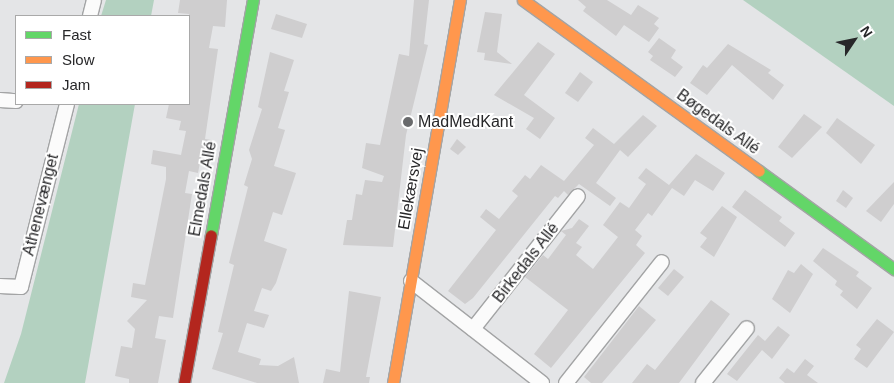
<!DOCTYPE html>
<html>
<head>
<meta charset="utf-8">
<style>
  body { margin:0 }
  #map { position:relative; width:894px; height:383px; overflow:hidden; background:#e4e5e7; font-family:Arial,sans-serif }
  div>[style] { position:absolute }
  .green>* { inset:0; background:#b3d1c0 }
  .building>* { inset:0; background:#cfcecf }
  .roads { filter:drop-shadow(1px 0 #a3a4a5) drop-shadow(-1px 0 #a3a4a5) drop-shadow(0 1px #a3a4a5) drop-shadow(0 -1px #a3a4a5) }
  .street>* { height:14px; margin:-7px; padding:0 7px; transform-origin:7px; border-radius:7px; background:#fbfbfb }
  .fast>* { height:11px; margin:-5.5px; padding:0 5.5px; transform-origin:5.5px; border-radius:5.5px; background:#63d668 }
  .slow>* { height:11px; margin:-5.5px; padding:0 5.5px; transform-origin:5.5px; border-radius:5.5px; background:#ff974d }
  .jam>* { height:11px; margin:-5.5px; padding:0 5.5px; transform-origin:5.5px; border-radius:5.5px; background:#b3261e }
  .dots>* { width:14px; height:14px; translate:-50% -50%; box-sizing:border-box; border:2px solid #fff; border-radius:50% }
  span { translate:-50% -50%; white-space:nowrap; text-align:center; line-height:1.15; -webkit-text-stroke:4px #fff; paint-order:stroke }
  .poi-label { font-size:16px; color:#272729 }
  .left { translate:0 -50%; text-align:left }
  .street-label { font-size:16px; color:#272729 }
  .legend { position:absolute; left:15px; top:15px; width:175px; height:90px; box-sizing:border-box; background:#fff; border:1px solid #a9a9a9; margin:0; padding:6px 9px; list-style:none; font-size:15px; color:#272729 }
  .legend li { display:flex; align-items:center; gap:10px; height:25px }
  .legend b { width:25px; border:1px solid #a9a9a9 }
  .north { position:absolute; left:829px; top:15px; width:50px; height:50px; -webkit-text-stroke:4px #fff; paint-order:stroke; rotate:56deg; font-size:14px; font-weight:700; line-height:20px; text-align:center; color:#272729 }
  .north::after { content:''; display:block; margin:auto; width:18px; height:22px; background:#272729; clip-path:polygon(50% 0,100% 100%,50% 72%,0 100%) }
</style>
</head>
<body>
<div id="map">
  <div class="green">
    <div style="clip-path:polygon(106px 0,154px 0,151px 16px,101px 16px)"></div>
    <div style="clip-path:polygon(743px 0,894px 0,894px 106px)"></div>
    <div style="clip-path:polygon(79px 104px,135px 104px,85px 383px,4px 383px,21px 334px)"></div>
  </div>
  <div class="building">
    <div style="clip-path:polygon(180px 0,227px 0,225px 27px,213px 26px,209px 48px,218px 49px,205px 139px,212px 140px,210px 153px,202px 152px,198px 173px,189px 171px,185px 193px,192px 194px,173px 318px,159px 316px,155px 338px,166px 340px,158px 383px,129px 383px,129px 379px,115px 376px,121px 346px,132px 348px,135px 329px,127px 321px,147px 300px,131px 297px,133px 283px,145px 285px,166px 179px,166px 167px,151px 164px,153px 150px,181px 155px,186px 131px,179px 130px,181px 121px,166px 118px,169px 104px,189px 104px,189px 14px,178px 13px)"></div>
    <div style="clip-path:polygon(414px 0,429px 0,424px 44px,428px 45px,406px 135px,393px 247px,343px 245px,347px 220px,352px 220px,356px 194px,362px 195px,365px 180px,382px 182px,384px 176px,362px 168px,366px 143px,380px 145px,399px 54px,409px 56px)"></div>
    <div style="clip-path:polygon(578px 0,607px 0,631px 15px,638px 5px,659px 18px,654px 24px,659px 28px,649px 42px,624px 25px,616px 36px,583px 11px,586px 7px)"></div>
    <div style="clip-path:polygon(485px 12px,502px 14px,497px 52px,512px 64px,484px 60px,485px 53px,477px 52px)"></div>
    <div style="clip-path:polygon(276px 14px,307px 24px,302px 38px,271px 29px)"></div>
    <div style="clip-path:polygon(659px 38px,676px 50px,671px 58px,683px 67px,675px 77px,650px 60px,653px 56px,648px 52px)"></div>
    <div style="clip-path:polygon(538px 42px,555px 54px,524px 95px,555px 118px,540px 139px,526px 129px,534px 118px,494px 95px)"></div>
    <div style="clip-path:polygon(728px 44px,771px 70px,768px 73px,784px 85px,773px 100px,732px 65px,707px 95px,690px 83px,703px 65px,707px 68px)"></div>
    <div style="clip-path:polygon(270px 52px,294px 60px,284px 91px,289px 92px,278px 128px,285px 130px,274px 166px,296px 173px,282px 215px,273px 212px,264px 241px,287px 249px,276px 283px,271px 291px,262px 288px,254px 311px,269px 315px,264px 328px,247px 323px,238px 352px,261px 359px,259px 365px,278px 366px,294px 357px,299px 383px,257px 383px,212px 369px,223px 333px,218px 332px,234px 265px,229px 263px,248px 187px,244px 185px,252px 159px,249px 150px,262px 109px,258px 107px)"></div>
    <div style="clip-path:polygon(580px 72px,593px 82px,578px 102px,565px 93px)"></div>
    <div style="clip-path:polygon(804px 114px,822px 127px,792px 158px,778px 147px)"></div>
    <div style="clip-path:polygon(643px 115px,657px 126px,628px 157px,620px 150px,596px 183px,616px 198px,610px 206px,579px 184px,568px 195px,564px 191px,558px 198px,555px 196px,473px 298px,465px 304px,448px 291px,496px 230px,480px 217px,486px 209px,499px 219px,518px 196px,512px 191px,525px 175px,530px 179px,541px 165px,564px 181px,594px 145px,585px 138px,593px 128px,614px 144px)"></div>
    <div style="clip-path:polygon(837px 118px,875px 145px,861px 164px,826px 133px)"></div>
    <div style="clip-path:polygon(457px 139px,466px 147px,458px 155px,450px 149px)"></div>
    <div style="clip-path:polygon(696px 154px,725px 173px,713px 191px,695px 180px,684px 196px,672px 188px,652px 216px,648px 213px,635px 230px,642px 236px,636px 245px,645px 253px,551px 368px,534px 354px,568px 310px,525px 277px,543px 255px,548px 259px,566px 235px,561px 231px,572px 228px,579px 219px,589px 226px,576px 243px,582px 247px,576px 255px,593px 269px,618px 237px,603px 225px,620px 202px,629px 208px,646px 184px,638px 178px,646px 168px,669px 185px)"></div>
    <div style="clip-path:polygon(894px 182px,894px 204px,881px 222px,866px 211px)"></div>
    <div style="clip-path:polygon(745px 190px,782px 217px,779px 221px,795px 233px,785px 247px,732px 207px)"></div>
    <div style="clip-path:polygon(843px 190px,853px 198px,846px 208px,836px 201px)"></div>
    <div style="clip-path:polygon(722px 206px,737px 217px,714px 257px,700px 247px,707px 238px,700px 233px)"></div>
    <div style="clip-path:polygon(823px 248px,859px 272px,856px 276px,872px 288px,857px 309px,840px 295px,843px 291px,835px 285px,837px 281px,813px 261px)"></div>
    <div style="clip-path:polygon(801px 264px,813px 274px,790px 313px,772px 299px,788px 270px,794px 273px)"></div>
    <div style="clip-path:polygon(674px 269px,684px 277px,668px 296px,658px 288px)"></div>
    <div style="clip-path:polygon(349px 291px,381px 297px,366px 377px,370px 377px,369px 383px,323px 383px,326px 369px,340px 372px)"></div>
    <div style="clip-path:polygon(711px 300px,730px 314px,679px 383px,632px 383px,647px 364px,655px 370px)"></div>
    <div style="clip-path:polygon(639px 306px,656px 320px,602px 383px,591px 383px,584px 377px)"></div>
    <div style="clip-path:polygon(877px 319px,894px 332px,867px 368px,854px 359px,861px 349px,856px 345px)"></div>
    <div style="clip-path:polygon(778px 326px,790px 335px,772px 359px,762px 350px,737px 381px,727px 374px,758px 335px,765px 341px)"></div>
    <div style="clip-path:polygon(805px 359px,814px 366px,807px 375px,818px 383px,785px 383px,779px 378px,787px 368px,794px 373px)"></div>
  </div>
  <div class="roads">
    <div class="street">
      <div style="left:90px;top:16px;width:16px;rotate:-76deg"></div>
      <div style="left:0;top:100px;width:16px;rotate:4deg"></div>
      <div style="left:411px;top:281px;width:166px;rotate:37.9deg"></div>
      <div style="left:0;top:286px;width:21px;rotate:3deg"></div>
      <div style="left:21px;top:287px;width:189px;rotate:-75.9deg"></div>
      <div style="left:473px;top:329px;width:169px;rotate:-51.7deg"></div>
      <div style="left:566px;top:383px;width:154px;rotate:-51.6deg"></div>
      <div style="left:703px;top:383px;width:70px;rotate:-51.3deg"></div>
    </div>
    <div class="fast">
      <div style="left:759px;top:171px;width:167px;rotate:36deg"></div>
      <div style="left:211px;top:235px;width:239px;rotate:-79.9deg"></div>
    </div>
    <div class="slow">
      <div style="left:523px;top:0;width:291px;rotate:35.9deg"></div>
      <div style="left:393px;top:383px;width:389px;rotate:-80.1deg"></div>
    </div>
    <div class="jam">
      <div style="left:184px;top:383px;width:150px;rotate:-79.7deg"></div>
    </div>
  </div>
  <div class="dots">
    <div style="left:408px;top:122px;background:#696a6c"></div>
  </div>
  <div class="poi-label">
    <span class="left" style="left:418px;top:122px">MadMedKant</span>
  </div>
  <div class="street-label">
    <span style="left:718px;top:122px;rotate:36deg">Bøgedals Allé</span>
    <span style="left:203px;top:189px;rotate:-80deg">Elmedals Allé</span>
    <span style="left:411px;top:189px;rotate:-80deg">Ellekærsvej</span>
    <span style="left:41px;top:205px;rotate:-76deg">Athenevænget</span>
    <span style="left:526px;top:263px;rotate:-52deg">Birkedals Allé</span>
  </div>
  <ul class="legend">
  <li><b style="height:6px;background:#63d668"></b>Fast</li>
  <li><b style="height:6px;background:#ff974d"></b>Slow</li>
  <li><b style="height:6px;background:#b3261e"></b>Jam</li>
  </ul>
  <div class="north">N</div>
</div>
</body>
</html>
